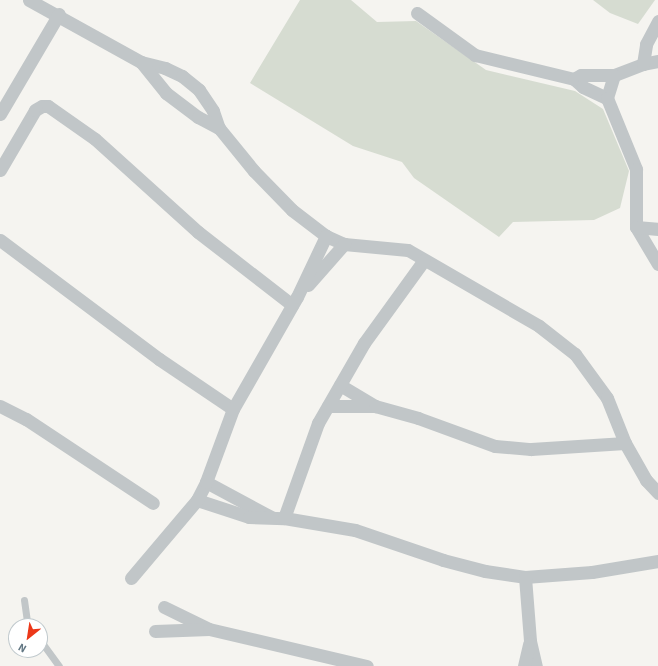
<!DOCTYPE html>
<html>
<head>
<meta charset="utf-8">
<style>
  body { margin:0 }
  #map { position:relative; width:658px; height:666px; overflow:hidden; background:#f5f4f0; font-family:"Source Sans 3",sans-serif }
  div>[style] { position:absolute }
  .green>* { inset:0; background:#d6dcd1 }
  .service>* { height:7px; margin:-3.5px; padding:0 3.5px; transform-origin:3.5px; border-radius:3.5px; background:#c1c6c8 }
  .minor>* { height:13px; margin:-6.5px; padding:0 6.5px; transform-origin:6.5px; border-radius:6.5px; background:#c1c6c8 }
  span { translate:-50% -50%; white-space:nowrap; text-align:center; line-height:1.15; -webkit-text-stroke:4px #fff; paint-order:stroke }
  .north { position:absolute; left:8px; top:618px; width:40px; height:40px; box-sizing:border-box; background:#fff; border:1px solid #c0c9cd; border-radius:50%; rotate:210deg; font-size:11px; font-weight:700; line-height:16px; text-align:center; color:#627783 }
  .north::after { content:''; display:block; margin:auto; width:14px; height:18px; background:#ec3819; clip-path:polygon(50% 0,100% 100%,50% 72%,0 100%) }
</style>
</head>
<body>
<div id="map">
  <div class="green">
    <div style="clip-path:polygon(300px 0,351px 0,377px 22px,416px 21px,486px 70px,575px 91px,603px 109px,629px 171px,620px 208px,594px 220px,513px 222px,499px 237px,414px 178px,402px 162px,353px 146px,250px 83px)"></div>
    <div style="clip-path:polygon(593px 0,655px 0,638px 24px,610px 13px)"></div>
  </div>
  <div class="service">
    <div style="left:24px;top:600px;width:21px;rotate:82deg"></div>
    <div style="left:27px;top:621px;width:6px;rotate:59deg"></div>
    <div style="left:40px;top:640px;width:32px;rotate:54deg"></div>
  </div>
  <div class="minor">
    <div style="left:29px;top:0;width:128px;rotate:29deg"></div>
    <div style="left:141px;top:62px;width:25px;rotate:14deg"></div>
    <div style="left:165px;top:68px;width:19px;rotate:25deg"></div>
    <div style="left:182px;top:76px;width:22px;rotate:39deg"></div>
    <div style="left:199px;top:90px;width:25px;rotate:56deg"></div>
    <div style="left:213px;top:111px;width:18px;rotate:71deg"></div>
    <div style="left:219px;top:128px;width:55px;rotate:50.9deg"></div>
    <div style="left:254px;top:171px;width:54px;rotate:45.7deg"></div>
    <div style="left:292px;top:210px;width:43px;rotate:37.4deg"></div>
    <div style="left:326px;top:236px;width:20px;rotate:24deg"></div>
    <div style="left:344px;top:244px;width:64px;rotate:5.4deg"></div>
    <div style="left:408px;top:250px;width:151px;rotate:30.1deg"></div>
    <div style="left:539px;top:326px;width:46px;rotate:37.9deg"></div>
    <div style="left:575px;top:354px;width:54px;rotate:54deg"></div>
    <div style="left:607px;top:398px;width:48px;rotate:68.2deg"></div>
    <div style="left:625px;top:443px;width:43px;rotate:60.4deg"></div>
    <div style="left:646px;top:480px;width:18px;rotate:47deg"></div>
    <div style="left:417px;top:13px;width:72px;rotate:35.9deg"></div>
    <div style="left:475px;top:55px;width:102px;rotate:13.6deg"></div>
    <div style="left:574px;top:79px;width:12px;rotate:42deg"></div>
    <div style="left:583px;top:87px;width:26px;rotate:25deg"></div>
    <div style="left:658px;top:61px;width:15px;rotate:169deg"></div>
    <div style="left:643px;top:64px;width:31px;rotate:159deg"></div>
    <div style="left:614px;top:75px;width:24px;rotate:107deg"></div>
    <div style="left:607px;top:98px;width:77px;rotate:67.8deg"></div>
    <div style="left:636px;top:169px;width:58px;rotate:90deg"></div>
    <div style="left:636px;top:227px;width:43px;rotate:59.3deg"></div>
    <div style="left:141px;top:62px;width:40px;rotate:51deg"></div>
    <div style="left:166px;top:93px;width:40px;rotate:37deg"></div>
    <div style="left:198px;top:117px;width:24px;rotate:28deg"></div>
    <div style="left:643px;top:64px;width:20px;rotate:-81deg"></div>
    <div style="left:646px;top:44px;width:26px;rotate:-62deg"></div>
    <div style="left:574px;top:79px;width:8px;rotate:-30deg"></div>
    <div style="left:581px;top:75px;width:33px"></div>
    <div style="left:0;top:114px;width:116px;rotate:-59.5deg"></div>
    <div style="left:0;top:170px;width:69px;rotate:-59.7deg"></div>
    <div style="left:35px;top:110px;width:8px;rotate:-30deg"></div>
    <div style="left:42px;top:106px;width:6px"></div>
    <div style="left:48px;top:106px;width:57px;rotate:35.1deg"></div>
    <div style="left:95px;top:139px;width:139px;rotate:42.1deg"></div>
    <div style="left:198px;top:232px;width:119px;rotate:37.8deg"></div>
    <div style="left:636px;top:227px;width:22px;rotate:5deg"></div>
    <div style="left:0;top:240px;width:199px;rotate:36.8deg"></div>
    <div style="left:159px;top:359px;width:89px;rotate:34deg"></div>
    <div style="left:308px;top:285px;width:55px;rotate:-48.7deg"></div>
    <div style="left:340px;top:385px;width:41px;rotate:31deg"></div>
    <div style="left:0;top:406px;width:29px;rotate:27deg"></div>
    <div style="left:26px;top:419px;width:152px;rotate:33.5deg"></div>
    <div style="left:328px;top:406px;width:47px"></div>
    <div style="left:375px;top:406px;width:45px;rotate:15.6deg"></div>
    <div style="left:418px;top:418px;width:82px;rotate:20deg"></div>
    <div style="left:495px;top:446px;width:36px;rotate:5deg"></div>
    <div style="left:531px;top:449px;width:94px;rotate:-3.7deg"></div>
    <div style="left:206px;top:482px;width:74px;rotate:28.3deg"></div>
    <div style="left:197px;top:500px;width:55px;rotate:18.1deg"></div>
    <div style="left:249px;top:517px;width:35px;rotate:2deg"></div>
    <div style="left:284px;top:518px;width:72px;rotate:9.6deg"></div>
    <div style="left:355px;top:530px;width:93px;rotate:18.8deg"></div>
    <div style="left:443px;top:560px;width:43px;rotate:14.7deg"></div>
    <div style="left:485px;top:571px;width:40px;rotate:8.5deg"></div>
    <div style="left:525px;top:577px;width:67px;rotate:-4.3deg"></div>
    <div style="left:592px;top:572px;width:67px;rotate:-9.5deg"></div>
    <div style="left:284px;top:518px;width:101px;rotate:-70.3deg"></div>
    <div style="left:318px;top:423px;width:92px;rotate:-60.1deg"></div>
    <div style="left:364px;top:343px;width:102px;rotate:-54.1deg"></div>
    <div style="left:525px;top:577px;width:64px;rotate:85.5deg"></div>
    <div style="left:530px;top:641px;width:26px;rotate:77deg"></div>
    <div style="left:131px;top:578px;width:102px;rotate:-49.8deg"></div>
    <div style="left:197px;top:500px;width:20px;rotate:-63deg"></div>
    <div style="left:206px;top:482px;width:78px;rotate:-69.7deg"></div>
    <div style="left:233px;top:409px;width:129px;rotate:-60.3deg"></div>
    <div style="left:297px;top:297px;width:68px;rotate:-64.6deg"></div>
    <div style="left:164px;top:607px;width:48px;rotate:26deg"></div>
    <div style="left:155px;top:631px;width:54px;rotate:-2.1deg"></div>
    <div style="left:209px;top:629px;width:162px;rotate:13.2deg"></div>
    <div style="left:524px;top:666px;width:23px;rotate:-77deg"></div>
  </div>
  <div class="north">N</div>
</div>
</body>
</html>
